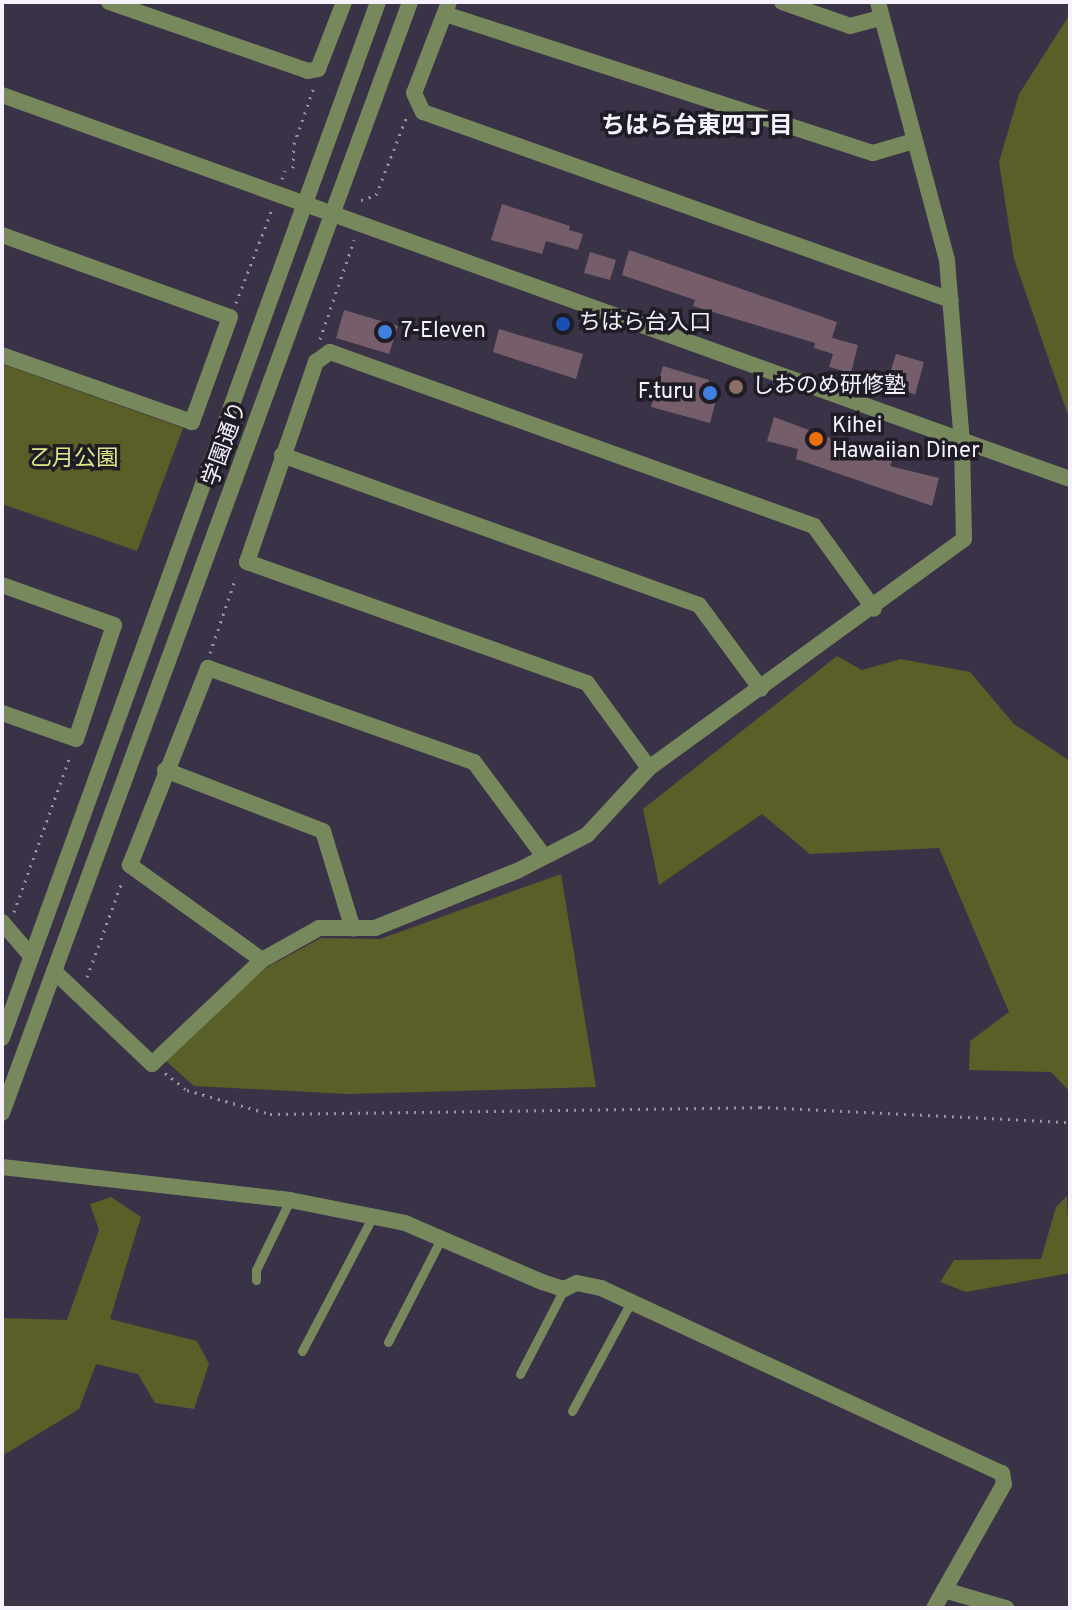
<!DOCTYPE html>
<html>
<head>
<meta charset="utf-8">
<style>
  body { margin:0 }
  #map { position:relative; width:1072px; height:1610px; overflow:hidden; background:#3a3247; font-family:Overpass,"Noto Sans JP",sans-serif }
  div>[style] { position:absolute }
  .green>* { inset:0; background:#595f27 }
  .building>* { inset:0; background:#755d6a }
  .path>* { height:3px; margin-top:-1.5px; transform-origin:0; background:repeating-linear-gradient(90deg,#9993a3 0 2px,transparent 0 8px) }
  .service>* { height:9px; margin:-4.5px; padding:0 4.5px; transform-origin:4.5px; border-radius:4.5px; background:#77895c }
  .minor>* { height:16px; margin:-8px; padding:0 8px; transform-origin:8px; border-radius:8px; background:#77895c }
  .tertiary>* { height:16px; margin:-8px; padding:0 8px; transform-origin:8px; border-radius:8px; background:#77895c }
  .dots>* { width:22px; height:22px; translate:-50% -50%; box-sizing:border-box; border:4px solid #1f1c26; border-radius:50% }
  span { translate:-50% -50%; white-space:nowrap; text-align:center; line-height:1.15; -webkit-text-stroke:7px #1f1c26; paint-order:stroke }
  .poi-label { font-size:22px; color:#f6f2fd }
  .left { translate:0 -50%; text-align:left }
  .right { translate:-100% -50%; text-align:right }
  .street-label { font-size:22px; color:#f6f2fd }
  .park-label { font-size:22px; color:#dce887 }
  .neighbourhood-label { font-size:24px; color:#f6f2fd; font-weight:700 }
  .frame { position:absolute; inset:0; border:4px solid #f6f2fd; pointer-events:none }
</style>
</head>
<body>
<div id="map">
  <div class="green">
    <div style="clip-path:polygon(1070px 14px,1070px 421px,1014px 259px,999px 162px,1019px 94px)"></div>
    <div style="clip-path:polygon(2px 364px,183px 428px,137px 551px,2px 504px)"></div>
    <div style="clip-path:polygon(837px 656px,862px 670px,901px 659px,970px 672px,1014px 724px,1070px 761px,1070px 1092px,1051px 1072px,969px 1070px,970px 1041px,1009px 1012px,939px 848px,810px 854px,762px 814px,659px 885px,643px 809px)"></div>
    <div style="clip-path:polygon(561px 874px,596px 1087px,348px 1094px,194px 1086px,166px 1061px,262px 970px,321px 938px,380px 939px)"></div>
    <div style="clip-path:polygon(1067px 1196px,1070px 1273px,966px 1292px,940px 1282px,954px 1260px,1041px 1259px,1056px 1207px)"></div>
    <div style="clip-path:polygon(111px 1197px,141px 1217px,110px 1319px,197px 1341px,209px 1364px,194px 1409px,155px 1403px,138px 1374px,96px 1364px,79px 1409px,2px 1456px,2px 1318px,67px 1320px,99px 1230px,90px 1204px)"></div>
  </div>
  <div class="building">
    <div style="clip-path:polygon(502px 204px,570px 226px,569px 230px,583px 234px,578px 250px,546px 241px,542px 254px,491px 240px)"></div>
    <div style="clip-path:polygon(629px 250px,837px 322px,832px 338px,858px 345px,851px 373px,829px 367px,833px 354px,814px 348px,815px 343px,693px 306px,695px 300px,622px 275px)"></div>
    <div style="clip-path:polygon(590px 252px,616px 260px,610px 280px,584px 273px)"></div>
    <div style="clip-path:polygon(344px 310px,398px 326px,389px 354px,336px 338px)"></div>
    <div style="clip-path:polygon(499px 329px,583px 354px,576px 379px,493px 352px)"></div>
    <div style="clip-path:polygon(896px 354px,924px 362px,915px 395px,887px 383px)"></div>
    <div style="clip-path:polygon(663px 366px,709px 380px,708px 386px,719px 389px,710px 423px,651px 407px)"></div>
    <div style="clip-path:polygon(774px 417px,892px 461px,890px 466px,939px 478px,932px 506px,796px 459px,798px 449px,767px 441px)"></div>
  </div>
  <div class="path">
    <div style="left:293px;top:168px;width:24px;rotate:-88deg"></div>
    <div style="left:294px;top:144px;width:60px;rotate:-70.7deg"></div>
    <div style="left:282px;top:179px;width:9px;rotate:-69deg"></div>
    <div style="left:361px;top:200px;width:16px;rotate:-18deg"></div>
    <div style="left:376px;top:195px;width:85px;rotate:-68.6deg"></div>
    <div style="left:236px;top:303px;width:101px;rotate:-69deg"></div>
    <div style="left:320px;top:339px;width:105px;rotate:-71deg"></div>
    <div style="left:210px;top:653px;width:80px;rotate:-71.1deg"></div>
    <div style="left:14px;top:912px;width:168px;rotate:-70.2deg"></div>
    <div style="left:87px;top:977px;width:104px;rotate:-69.8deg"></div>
    <div style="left:165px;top:1073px;width:28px;rotate:38deg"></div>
    <div style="left:187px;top:1090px;width:86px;rotate:16.1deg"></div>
    <div style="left:270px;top:1114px;width:490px;rotate:-0.8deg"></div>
    <div style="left:760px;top:1107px;width:310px;rotate:2.8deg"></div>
  </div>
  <div class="service">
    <div style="left:256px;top:1280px;width:10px;rotate:-90deg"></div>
    <div style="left:256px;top:1270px;width:78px;rotate:-64.1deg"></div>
    <div style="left:388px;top:1342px;width:116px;rotate:-62.8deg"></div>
    <div style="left:302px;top:1351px;width:153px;rotate:-62.3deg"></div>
    <div style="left:520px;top:1374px;width:96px;rotate:-62.6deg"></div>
    <div style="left:572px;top:1411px;width:124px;rotate:-61.6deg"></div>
  </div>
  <div class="minor">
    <div style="left:109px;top:2px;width:211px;rotate:19.1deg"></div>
    <div style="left:308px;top:71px;width:10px;rotate:-11deg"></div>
    <div style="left:318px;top:69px;width:72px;rotate:-68.8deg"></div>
    <div style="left:449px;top:2px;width:97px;rotate:111deg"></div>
    <div style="left:414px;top:93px;width:21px;rotate:65deg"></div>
    <div style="left:423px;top:112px;width:560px;rotate:19.6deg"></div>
    <div style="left:782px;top:2px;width:72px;rotate:19.4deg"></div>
    <div style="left:850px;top:26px;width:31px;rotate:-15deg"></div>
    <div style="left:445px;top:14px;width:450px;rotate:18deg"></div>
    <div style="left:873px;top:153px;width:43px;rotate:-16.3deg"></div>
    <div style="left:2px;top:235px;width:242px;rotate:19.8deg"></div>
    <div style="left:230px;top:317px;width:112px;rotate:109.9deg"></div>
    <div style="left:192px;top:422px;width:201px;rotate:-160.6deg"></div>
    <div style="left:282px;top:455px;width:443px;rotate:19.8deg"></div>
    <div style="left:699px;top:605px;width:104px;rotate:53.6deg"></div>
    <div style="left:2px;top:585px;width:119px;rotate:19.7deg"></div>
    <div style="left:114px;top:625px;width:120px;rotate:108.4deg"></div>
    <div style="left:76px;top:739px;width:78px;rotate:-160.6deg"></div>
    <div style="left:649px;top:768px;width:105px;rotate:-126.1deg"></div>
    <div style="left:587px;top:683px;width:361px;rotate:-160.4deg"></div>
    <div style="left:247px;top:562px;width:212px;rotate:-71deg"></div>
    <div style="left:316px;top:362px;width:17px;rotate:-36deg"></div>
    <div style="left:330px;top:352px;width:514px;rotate:19.77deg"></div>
    <div style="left:814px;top:526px;width:102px;rotate:54.1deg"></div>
    <div style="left:165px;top:770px;width:169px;rotate:21.1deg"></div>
    <div style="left:323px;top:831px;width:102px;rotate:73deg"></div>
    <div style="left:2px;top:922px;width:45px;rotate:49.5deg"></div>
    <div style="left:262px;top:960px;width:163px;rotate:-144.3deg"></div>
    <div style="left:130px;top:865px;width:212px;rotate:-68.4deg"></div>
    <div style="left:208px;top:668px;width:282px;rotate:19.5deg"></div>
    <div style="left:474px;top:762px;width:116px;rotate:53.4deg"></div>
    <div style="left:54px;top:971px;width:135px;rotate:43.5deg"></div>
    <div style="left:152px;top:1064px;width:151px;rotate:-43.4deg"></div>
    <div style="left:262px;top:960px;width:65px;rotate:-29.3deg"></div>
    <div style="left:319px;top:928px;width:56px"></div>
    <div style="left:375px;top:928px;width:153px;rotate:-21.9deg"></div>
    <div style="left:517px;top:871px;width:79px;rotate:-27.2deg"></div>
    <div style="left:587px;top:835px;width:91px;rotate:-47.2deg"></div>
    <div style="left:649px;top:768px;width:389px;rotate:-36deg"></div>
    <div style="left:964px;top:539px;width:96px;rotate:-91.2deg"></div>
    <div style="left:962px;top:443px;width:184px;rotate:-94.7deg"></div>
    <div style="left:947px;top:260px;width:267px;rotate:-105deg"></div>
    <div style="left:2px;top:1167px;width:290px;rotate:6.5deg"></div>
    <div style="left:290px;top:1200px;width:117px;rotate:11.3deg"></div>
    <div style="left:405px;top:1223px;width:149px;rotate:23.3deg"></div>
    <div style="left:542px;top:1282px;width:23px;rotate:18deg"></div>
    <div style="left:564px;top:1289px;width:14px;rotate:-25deg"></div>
    <div style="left:577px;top:1283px;width:25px;rotate:12deg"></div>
    <div style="left:601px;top:1288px;width:442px;rotate:24.8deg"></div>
    <div style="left:1002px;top:1473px;width:11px;rotate:80deg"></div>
    <div style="left:1004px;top:1484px;width:142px;rotate:119.4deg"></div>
    <div style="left:944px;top:1590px;width:65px;rotate:16.2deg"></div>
  </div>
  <div class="tertiary">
    <div style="left:2px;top:95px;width:1135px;rotate:19.78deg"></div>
    <div style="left:2px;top:1038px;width:1102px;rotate:-70.05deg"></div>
    <div style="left:2px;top:1113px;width:1184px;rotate:-69.83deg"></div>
  </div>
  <div class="dots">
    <div style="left:563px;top:324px;background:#1a4fb4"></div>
    <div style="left:385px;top:332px;background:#3f7fe0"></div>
    <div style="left:736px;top:387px;background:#8d6e63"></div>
    <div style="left:710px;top:393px;background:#3f7fe0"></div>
    <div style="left:816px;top:439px;background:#e8710a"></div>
  </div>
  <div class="poi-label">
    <span class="left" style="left:579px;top:324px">ちはら台入口</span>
    <span class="left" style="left:401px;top:332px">7-Eleven</span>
    <span class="left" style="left:752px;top:387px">しおのめ研修塾</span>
    <span class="right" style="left:694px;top:393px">F.turu</span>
    <span class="left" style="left:832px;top:439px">Kihei<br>Hawaiian Diner</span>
  </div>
  <div class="street-label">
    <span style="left:226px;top:444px;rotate:-70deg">学園通り</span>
  </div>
  <div class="park-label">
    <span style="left:74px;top:460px">乙月公園</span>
  </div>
  <div class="neighbourhood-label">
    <span style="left:697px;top:128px">ちはら台東四丁目</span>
  </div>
  <div class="frame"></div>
</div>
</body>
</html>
